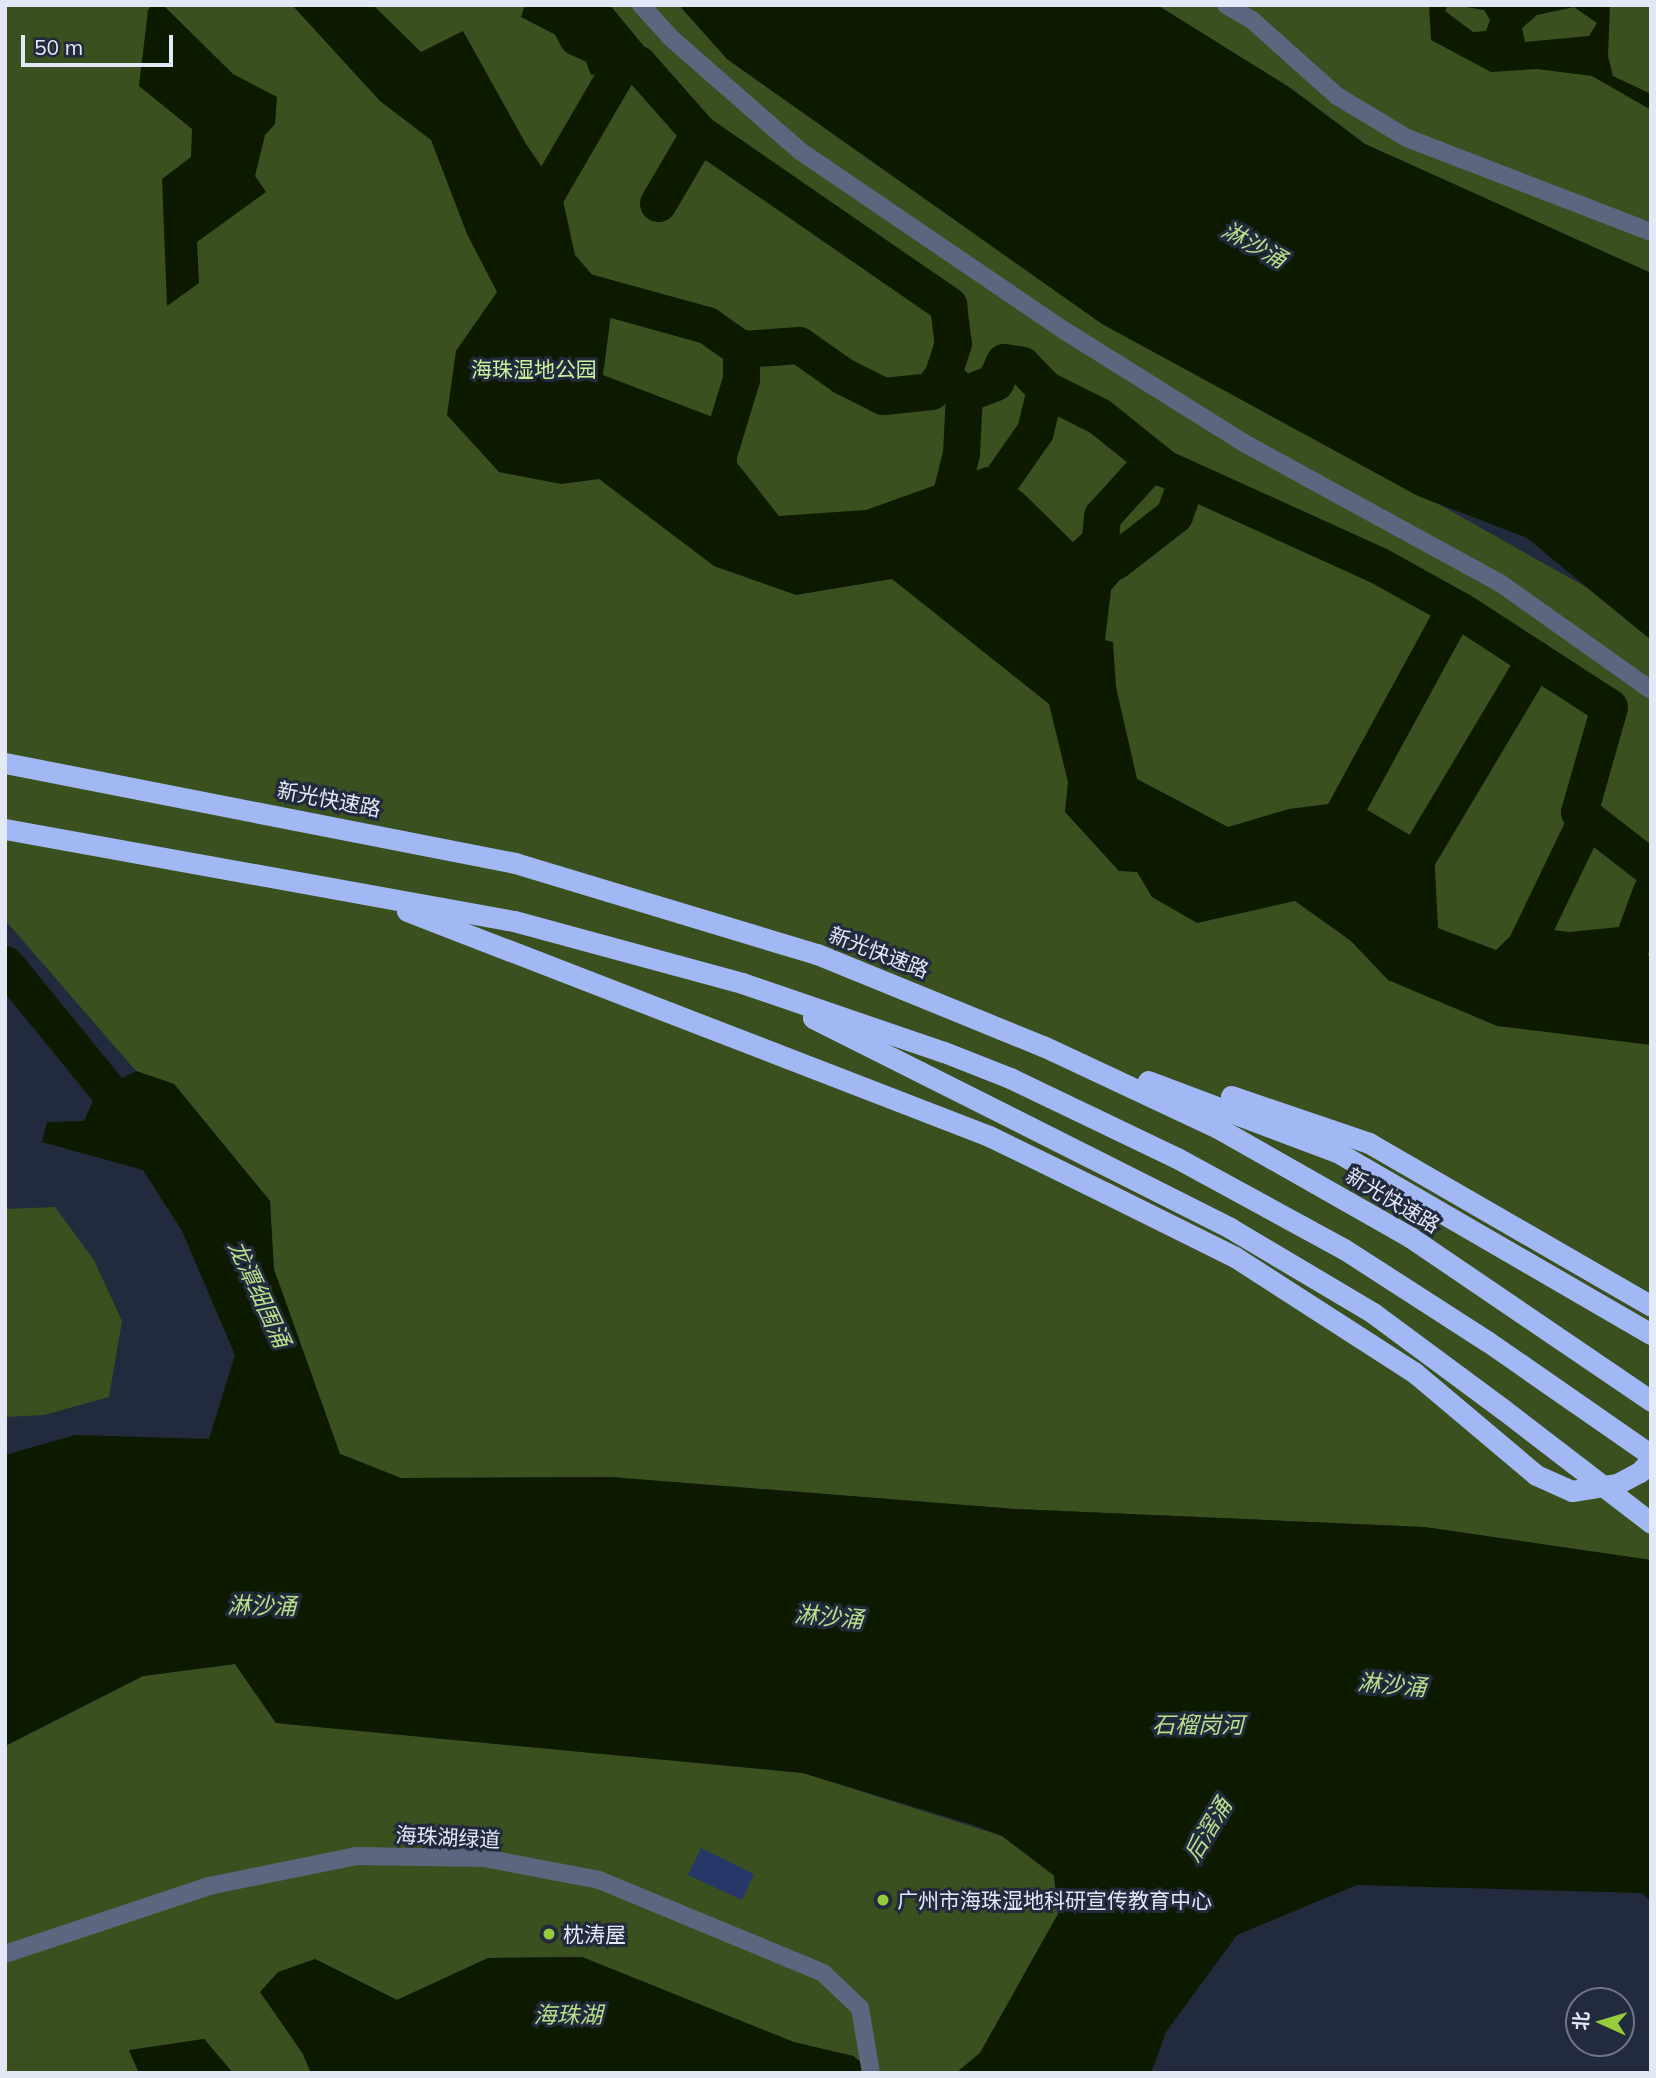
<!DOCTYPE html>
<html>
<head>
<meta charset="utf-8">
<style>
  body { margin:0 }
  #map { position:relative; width:1656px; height:2078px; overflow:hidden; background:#222a3e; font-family:Mulish,"Noto Sans SC",sans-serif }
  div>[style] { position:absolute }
  .green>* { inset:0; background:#3b501f }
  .water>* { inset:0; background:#0e1a00 }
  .river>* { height:37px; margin:-18.5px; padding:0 18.5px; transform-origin:18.5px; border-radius:18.5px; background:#0e1a00 }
  .building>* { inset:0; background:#27376a }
  .minor>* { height:18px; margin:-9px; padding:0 9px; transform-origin:9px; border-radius:9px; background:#5c667e }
  .highway>* { height:21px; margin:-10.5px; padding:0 10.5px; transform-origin:10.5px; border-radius:10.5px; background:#a1b8f4 }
  .highway-bridge>* { height:21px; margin:-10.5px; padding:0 10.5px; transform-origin:10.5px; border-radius:10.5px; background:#a1b8f4 }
  .dots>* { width:19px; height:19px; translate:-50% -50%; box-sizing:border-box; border:4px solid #222a3e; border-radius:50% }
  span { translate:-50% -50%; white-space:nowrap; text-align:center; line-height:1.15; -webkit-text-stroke:6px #222a3e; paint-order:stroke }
  .park-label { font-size:21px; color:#caf29b }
  .street-label { font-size:21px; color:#e3e8f6 }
  .poi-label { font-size:21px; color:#e3e8f6 }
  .left { translate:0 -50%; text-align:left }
  .water-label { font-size:23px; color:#b8df89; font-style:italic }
  .frame { position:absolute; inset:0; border:7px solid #e3e8f6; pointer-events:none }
  .north { position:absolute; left:1565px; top:1987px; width:70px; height:70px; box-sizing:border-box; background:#222a3e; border:2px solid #6f7688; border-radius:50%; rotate:274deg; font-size:19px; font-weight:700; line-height:28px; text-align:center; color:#e3e8f6 }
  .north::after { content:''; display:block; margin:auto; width:24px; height:32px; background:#94cc3c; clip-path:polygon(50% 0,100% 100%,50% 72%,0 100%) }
  .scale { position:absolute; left:21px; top:35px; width:152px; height:32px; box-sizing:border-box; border:4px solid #e3e8f6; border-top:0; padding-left:9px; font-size:21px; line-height:24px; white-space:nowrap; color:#e3e8f6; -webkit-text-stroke:5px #222a3e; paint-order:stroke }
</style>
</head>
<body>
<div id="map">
  <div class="green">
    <div style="clip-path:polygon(5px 5px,679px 5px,727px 59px,1040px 280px,1586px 587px,1651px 639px,1651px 1560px,1424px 1527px,1015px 1509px,610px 1477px,401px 1478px,340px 1454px,273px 1269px,270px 1201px,174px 1084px,136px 1071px,5px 920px)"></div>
    <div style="clip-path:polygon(1157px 5px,1651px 5px,1651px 273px,1365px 144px,1289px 87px)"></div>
    <div style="clip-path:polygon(55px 1207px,94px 1260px,122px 1321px,109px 1397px,44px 1415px,5px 1417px,5px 1209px)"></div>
    <div style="clip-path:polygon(235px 1664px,276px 1723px,803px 1773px,1002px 1836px,1054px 1876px,1058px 1914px,980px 2053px,956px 2073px,875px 2073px,853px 2056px,794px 2043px,582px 1957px,488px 1958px,397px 2000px,315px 1959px,303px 2054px,311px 2073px,233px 2073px,204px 2039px,129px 2051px,139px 2073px,5px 2073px,5px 1746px,143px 1676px)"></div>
  </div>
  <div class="water">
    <div style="clip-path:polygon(152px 5px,163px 5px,233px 74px,277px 97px,275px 124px,265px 135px,255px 176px,266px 192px,197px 242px,199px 283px,167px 306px,162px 179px,191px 157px,192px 129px,139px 86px,148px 10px)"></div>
    <div style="clip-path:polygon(292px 5px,373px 5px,421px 52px,463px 31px,526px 144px,562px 196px,575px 255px,613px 299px,603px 375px,736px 426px,737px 463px,779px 516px,866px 510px,986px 467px,1023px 493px,1073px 542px,1094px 523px,1145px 551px,1111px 590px,1105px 640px,1113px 642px,1116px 687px,1137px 779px,1228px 827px,1289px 809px,1352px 801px,1434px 849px,1438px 928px,1496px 950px,1521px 926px,1569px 932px,1629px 926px,1651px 959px,1651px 1045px,1497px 1026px,1388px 980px,1351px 941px,1295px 901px,1197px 923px,1152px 897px,1137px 872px,1119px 871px,1065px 812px,1068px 782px,1049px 704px,892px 579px,796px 595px,714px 566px,599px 479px,561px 484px,499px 472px,447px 415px,456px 351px,497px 292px,467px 234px,431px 140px,380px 101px)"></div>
    <div style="clip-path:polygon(525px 5px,610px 5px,660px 66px,591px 75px,581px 48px,521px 17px)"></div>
    <div style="clip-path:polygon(679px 5px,1157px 5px,1289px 87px,1365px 144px,1651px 273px,1651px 640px,1527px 538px,1418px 496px,1102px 324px,727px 59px)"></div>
    <div style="clip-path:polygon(evenodd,1429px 5px,1448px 5px,1445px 11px,1473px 32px,1486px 31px,1490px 20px,1484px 10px,1454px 5px,1610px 5px,1608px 56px,1613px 76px,1651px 94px,1651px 110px,1592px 76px,1537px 69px,1491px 72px,1431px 40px,1429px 5px,1574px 7px,1597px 23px,1589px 36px,1525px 42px,1522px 28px,1537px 15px,1574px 7px)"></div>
    <div style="clip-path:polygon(136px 1071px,174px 1084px,270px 1201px,274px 1269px,340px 1454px,401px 1478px,610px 1477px,1015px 1509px,1424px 1527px,1651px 1560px,1651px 1902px,1642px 1893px,1357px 1885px,1237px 1935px,1166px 2032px,1151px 2073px,956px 2073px,980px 2053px,1058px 1914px,1054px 1875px,1002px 1836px,973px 1825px,803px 1773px,276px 1723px,235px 1664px,143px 1676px,5px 1746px,5px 1455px,75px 1435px,209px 1439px,235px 1355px,182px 1231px,143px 1170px,42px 1142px,47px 1122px,84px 1121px,97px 1092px)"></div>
    <div style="clip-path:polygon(582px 1957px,794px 2042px,853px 2056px,875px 2073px,311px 2073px,303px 2054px,260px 1992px,278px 1972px,315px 1959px,397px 2000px,488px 1958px)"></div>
    <div style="clip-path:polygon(204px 2039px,233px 2073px,139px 2073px,129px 2050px)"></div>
  </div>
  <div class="river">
    <div style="left:560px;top:5px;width:36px;rotate:62deg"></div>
    <div style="left:577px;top:37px;width:67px;rotate:23.9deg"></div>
    <div style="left:638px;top:64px;width:92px;rotate:48.5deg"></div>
    <div style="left:699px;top:133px;width:303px;rotate:34.6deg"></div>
    <div style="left:948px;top:305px;width:38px;rotate:83deg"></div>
    <div style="left:953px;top:343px;width:35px;rotate:108deg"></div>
    <div style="left:942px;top:376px;width:28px;rotate:39deg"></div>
    <div style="left:964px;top:394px;width:33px;rotate:-21deg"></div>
    <div style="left:995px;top:382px;width:22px;rotate:-66deg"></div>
    <div style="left:1004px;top:362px;width:18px;rotate:9deg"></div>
    <div style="left:1022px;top:365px;width:33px;rotate:46deg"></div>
    <div style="left:1045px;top:389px;width:60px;rotate:26.6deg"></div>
    <div style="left:1099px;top:416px;width:83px;rotate:38.7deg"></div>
    <div style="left:1164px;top:468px;width:235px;rotate:24.4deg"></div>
    <div style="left:1378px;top:565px;width:95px;rotate:29deg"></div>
    <div style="left:1461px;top:611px;width:176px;rotate:33deg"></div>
    <div style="left:1609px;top:707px;width:109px;rotate:105.9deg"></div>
    <div style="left:1579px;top:812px;width:91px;rotate:37.9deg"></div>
    <div style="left:658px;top:203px;width:81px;rotate:-59.6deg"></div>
    <div style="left:540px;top:204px;width:169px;rotate:-59.8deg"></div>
    <div style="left:580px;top:290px;width:132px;rotate:15.4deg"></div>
    <div style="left:707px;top:325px;width:42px;rotate:35.2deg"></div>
    <div style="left:741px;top:349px;width:58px;rotate:-3.9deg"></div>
    <div style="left:799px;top:345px;width:54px;rotate:35.2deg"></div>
    <div style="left:843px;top:376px;width:45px;rotate:26.6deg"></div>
    <div style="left:883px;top:396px;width:48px;rotate:-5.9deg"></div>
    <div style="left:931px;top:391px;width:19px;rotate:-54deg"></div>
    <div style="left:720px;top:448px;width:72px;rotate:-73.1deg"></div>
    <div style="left:741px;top:379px;width:30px;rotate:-90deg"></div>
    <div style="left:984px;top:504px;width:89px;rotate:-55.1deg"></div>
    <div style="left:1035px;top:431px;width:43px;rotate:-76.6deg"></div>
    <div style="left:948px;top:506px;width:55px;rotate:-76.2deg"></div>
    <div style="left:961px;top:453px;width:59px;rotate:-87.1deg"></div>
    <div style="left:1115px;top:561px;width:75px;rotate:-37.9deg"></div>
    <div style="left:1174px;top:515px;width:37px;rotate:-70deg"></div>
    <div style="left:1097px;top:572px;width:56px;rotate:-84.9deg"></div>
    <div style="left:1102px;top:516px;width:76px;rotate:-47.7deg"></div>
    <div style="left:1344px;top:812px;width:232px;rotate:-61.4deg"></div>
    <div style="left:1416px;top:859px;width:233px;rotate:-59.2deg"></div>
    <div style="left:1520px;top:957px;width:154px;rotate:-64.3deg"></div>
    <div style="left:1626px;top:959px;width:72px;rotate:-69.8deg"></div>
    <div style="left:5px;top:964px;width:209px;rotate:50.8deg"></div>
  </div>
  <div class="building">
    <div style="clip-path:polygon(701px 1848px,754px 1874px,742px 1900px,688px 1875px)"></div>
  </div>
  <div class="minor">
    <div style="left:641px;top:5px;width:45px;rotate:47.7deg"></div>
    <div style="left:671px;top:38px;width:171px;rotate:41.2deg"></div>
    <div style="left:800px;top:151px;width:320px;rotate:34.2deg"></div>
    <div style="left:1065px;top:331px;width:211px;rotate:32deg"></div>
    <div style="left:1244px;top:443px;width:292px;rotate:28.7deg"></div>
    <div style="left:1500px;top:583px;width:185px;rotate:35.3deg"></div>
    <div style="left:1226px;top:5px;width:30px;rotate:30deg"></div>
    <div style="left:1252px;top:20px;width:114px;rotate:41.8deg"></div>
    <div style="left:1337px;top:96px;width:82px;rotate:31deg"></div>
    <div style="left:1407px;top:138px;width:261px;rotate:21.1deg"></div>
    <div style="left:5px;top:1954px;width:215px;rotate:-18.4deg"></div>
    <div style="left:209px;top:1886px;width:150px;rotate:-11.5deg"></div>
    <div style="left:356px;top:1856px;width:128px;rotate:0.9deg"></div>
    <div style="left:484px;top:1858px;width:117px;rotate:10.8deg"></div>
    <div style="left:599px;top:1880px;width:243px;rotate:22.5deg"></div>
    <div style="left:823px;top:1973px;width:51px;rotate:43.4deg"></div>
    <div style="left:860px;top:2008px;width:66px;rotate:80.4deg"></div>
  </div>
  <div class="highway">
    <div style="left:5px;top:763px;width:520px;rotate:11.09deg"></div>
    <div style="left:515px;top:863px;width:315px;rotate:16.8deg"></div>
    <div style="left:817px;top:954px;width:244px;rotate:22.2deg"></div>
    <div style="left:1043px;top:1046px;width:193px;rotate:25.1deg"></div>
    <div style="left:1218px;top:1128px;width:221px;rotate:29.6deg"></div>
    <div style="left:1410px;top:1237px;width:292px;rotate:34.2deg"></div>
    <div style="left:5px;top:829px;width:517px;rotate:10.25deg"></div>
    <div style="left:514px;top:921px;width:236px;rotate:15.2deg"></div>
    <div style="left:742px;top:983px;width:213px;rotate:18.9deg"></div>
    <div style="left:944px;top:1052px;width:71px;rotate:21.5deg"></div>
    <div style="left:1010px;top:1078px;width:185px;rotate:25.6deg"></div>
    <div style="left:1177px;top:1158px;width:190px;rotate:28.6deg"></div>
    <div style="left:1344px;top:1249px;width:170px;rotate:32.8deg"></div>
    <div style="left:1487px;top:1341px;width:200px;rotate:34.8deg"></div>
    <div style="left:407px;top:911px;width:624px;rotate:21.14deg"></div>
    <div style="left:989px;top:1136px;width:130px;rotate:26deg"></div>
    <div style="left:1106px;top:1193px;width:144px;rotate:26.4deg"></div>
    <div style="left:1235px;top:1257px;width:214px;rotate:32.8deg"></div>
    <div style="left:1415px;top:1373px;width:158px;rotate:40.1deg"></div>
    <div style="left:1536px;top:1475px;width:39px;rotate:24deg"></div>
    <div style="left:1572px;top:1491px;width:46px;rotate:-8.8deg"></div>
    <div style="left:1617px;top:1484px;width:26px;rotate:-28deg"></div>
    <div style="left:1640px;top:1472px;width:17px;rotate:-50deg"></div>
    <div style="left:813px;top:1018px;width:467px;rotate:26.7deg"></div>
    <div style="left:1230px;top:1228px;width:166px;rotate:30.7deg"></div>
    <div style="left:1373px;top:1313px;width:163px;rotate:36.5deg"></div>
    <div style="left:1148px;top:1081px;width:202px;rotate:20.6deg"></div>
    <div style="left:1337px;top:1152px;width:363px;rotate:30.1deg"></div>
    <div style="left:1231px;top:1096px;width:146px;rotate:18.8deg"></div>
    <div style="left:1369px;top:1143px;width:326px;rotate:30deg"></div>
  </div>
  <div class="highway-bridge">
    <div style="left:1504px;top:1410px;width:185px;rotate:37.5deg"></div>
  </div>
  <div class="dots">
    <div style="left:883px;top:1900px;background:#94cc3c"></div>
    <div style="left:549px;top:1934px;background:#94cc3c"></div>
  </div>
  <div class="park-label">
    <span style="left:534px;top:369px">海珠湿地公园</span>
  </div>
  <div class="street-label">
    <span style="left:329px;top:799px;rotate:11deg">新光快速路</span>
    <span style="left:879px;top:952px;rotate:21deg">新光快速路</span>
    <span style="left:1393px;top:1200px;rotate:31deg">新光快速路</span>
    <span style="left:448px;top:1837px;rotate:3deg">海珠湖绿道</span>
  </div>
  <div class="poi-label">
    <span class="left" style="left:897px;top:1900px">广州市海珠湿地科研宣传教育中心</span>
    <span class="left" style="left:563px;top:1934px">枕涛屋</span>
  </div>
  <div class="water-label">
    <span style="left:1254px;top:245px;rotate:29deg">淋沙涌</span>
    <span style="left:259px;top:1294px;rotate:65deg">龙潭细围涌</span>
    <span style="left:262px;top:1606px;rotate:1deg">淋沙涌</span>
    <span style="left:829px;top:1617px;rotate:5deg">淋沙涌</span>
    <span style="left:1392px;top:1685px;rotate:5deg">淋沙涌</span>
    <span style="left:1198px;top:1725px">石榴岗河</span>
    <span style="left:1208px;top:1830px;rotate:-59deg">后滘涌</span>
    <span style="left:568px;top:2015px">海珠湖</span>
  </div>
  <div class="frame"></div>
  <div class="north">北</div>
  <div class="scale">50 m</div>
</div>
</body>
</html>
